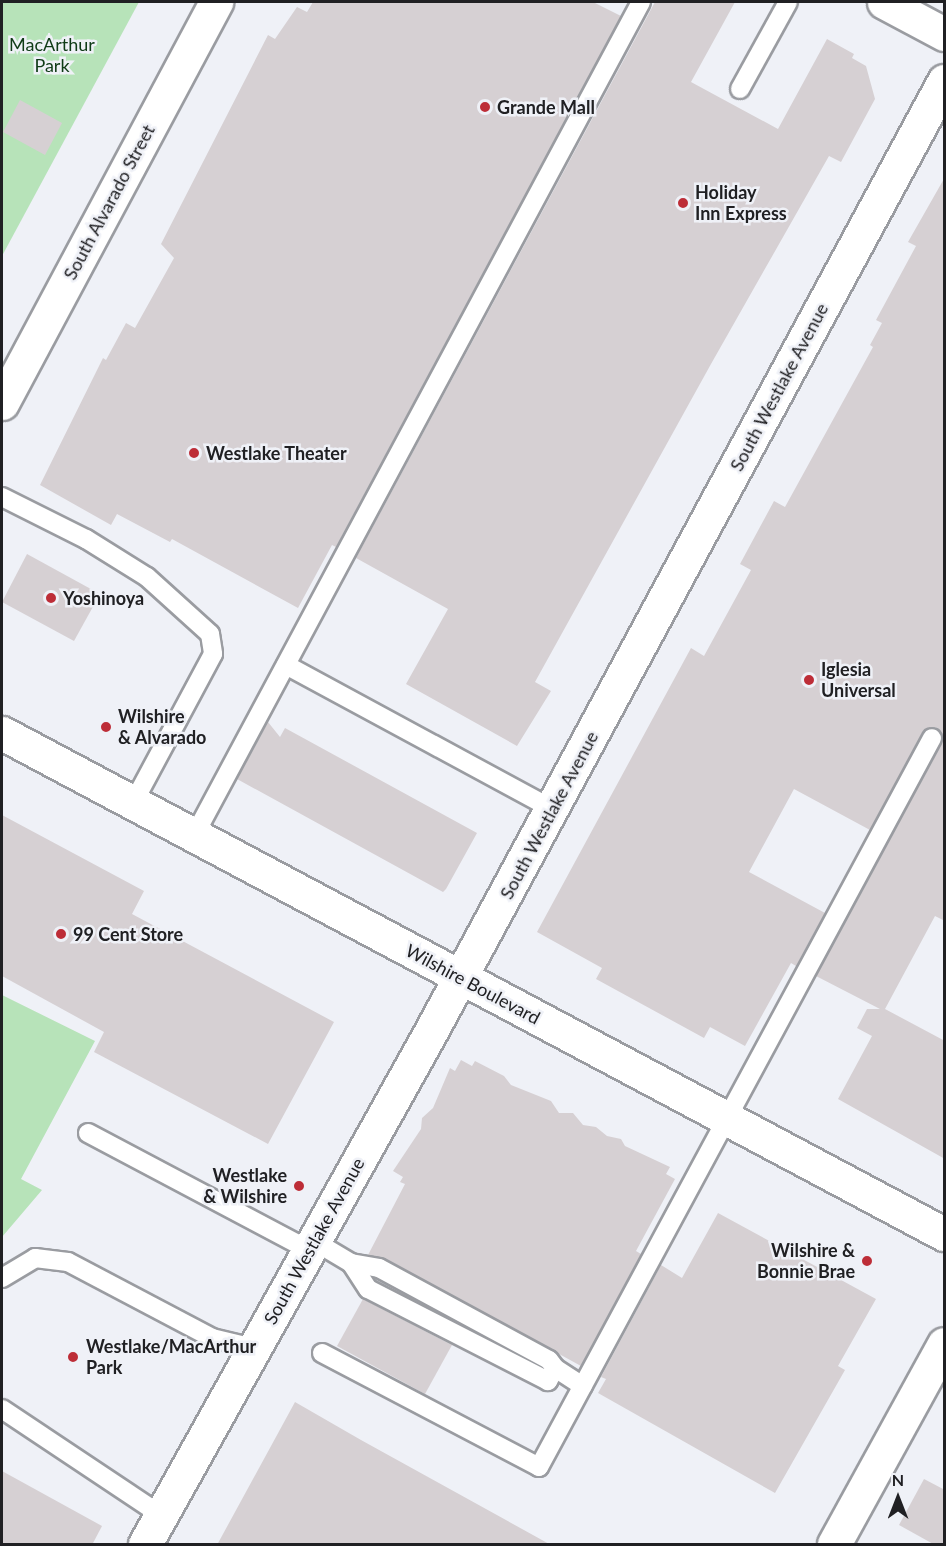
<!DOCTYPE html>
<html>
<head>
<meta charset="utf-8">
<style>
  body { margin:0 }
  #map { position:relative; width:946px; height:1546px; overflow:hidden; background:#eff1f7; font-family:Lato,sans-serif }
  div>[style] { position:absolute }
  .green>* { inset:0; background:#b7e3b9 }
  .building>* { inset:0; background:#d6d0d3 }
  .roads { filter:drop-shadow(2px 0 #9a9ca1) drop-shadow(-2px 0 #9a9ca1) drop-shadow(0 2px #9a9ca1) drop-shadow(0 -2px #9a9ca1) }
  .service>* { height:18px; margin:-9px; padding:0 9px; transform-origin:9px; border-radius:9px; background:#fff }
  .minor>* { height:33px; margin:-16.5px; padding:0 16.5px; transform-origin:16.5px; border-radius:16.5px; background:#fff }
  .tertiary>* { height:33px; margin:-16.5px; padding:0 16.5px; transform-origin:16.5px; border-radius:16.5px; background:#fff }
  .secondary>* { height:33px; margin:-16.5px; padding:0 16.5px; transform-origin:16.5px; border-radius:16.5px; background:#fff }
  .primary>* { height:33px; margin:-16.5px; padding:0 16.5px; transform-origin:16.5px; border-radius:16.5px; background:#fff }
  .dots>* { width:16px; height:16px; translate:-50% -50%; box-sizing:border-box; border:3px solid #eff1f7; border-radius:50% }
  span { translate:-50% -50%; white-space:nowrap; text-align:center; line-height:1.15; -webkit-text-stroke:5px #eff1f7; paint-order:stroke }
  .park-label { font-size:18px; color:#0f3b16 }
  .poi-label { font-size:18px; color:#202023; font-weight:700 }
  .left { translate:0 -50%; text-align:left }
  .right { translate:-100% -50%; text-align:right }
  .street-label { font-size:18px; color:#202023 }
  .frame { position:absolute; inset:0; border:3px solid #202023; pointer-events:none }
  .north { position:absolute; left:868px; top:1468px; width:60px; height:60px; -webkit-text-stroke:4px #eff1f7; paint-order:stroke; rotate:0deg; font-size:16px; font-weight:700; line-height:24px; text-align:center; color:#202023 }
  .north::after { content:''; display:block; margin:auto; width:21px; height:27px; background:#202023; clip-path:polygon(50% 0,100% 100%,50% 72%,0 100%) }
</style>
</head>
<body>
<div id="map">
  <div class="green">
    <div style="clip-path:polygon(2px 2px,139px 2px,2px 256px)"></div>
    <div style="clip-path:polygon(2px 995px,95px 1041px,21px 1179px,42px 1190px,2px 1237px)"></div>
  </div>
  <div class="building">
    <div style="clip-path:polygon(313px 2px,593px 2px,621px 16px,336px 547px,332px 545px,298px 608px,172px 539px,170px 542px,117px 514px,111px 525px,40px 485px,103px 358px,106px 360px,126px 323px,135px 328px,174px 258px,161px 244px,268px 35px,275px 39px,297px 7px,307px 12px)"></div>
    <div style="clip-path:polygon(655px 2px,735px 2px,691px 82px,778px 129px,827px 39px,854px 54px,852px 58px,866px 66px,875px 99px,841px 162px,829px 156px,711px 364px,535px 682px,551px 691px,517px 746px,406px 684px,448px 609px,356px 558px)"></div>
    <div style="clip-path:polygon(20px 100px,62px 123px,45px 155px,3px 132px)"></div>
    <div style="clip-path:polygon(945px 177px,945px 921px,935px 916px,885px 1009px,945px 1041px,945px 1159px,838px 1099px,872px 1036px,857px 1028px,867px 1009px,880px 1009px,816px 976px,942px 743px,938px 728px,931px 727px,922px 733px,870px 830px,794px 789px,749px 872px,825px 913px,796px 966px,791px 963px,745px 1046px,710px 1027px,704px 1038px,596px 979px,602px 968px,537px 932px,691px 648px,704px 656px,751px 570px,740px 564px,774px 501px,785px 507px,873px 347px,870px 345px,882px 323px,876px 320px,916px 246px,908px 242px)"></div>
    <div style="clip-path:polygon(27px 554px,100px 594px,74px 641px,2px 602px)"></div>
    <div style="clip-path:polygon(268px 722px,280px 737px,285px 728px,477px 833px,446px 889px,443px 892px,237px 779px)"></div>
    <div style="clip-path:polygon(2px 815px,144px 891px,132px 914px,334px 1022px,268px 1144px,94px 1052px,104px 1032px,2px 976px)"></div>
    <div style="clip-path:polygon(461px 1060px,472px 1066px,475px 1061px,504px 1076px,511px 1085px,551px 1101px,559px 1113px,573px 1113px,583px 1125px,596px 1127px,607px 1136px,621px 1139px,625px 1146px,670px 1167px,666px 1174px,675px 1179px,636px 1251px,641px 1254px,581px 1366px,384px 1258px,368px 1255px,405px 1184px,400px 1182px,403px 1177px,393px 1171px,421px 1129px,422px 1118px,433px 1108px,450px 1068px,455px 1071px)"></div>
    <div style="clip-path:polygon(718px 1213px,876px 1299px,838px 1366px,845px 1370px,775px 1493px,598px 1393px,606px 1379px,601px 1377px,661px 1265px,682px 1278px)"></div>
    <div style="clip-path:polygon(363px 1299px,452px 1345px,425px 1394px,337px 1346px)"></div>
    <div style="clip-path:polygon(295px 1402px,361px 1440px,551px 1545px,217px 1545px)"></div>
    <div style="clip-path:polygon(2px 1471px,102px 1526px,92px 1545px,2px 1545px)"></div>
    <div style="clip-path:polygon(924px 1479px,945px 1490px,945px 1545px,935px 1545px,899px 1525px)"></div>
  </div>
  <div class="roads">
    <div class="service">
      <div style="left:740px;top:89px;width:99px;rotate:-61.1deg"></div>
      <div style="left:2px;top:497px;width:94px;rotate:26.6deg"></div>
      <div style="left:86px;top:539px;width:72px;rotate:31.9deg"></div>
      <div style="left:147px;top:577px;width:85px;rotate:42.1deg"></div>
      <div style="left:210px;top:634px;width:20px;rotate:81deg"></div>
      <div style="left:213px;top:654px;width:169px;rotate:118.2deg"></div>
      <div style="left:286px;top:665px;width:302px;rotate:28.4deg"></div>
      <div style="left:194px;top:836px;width:946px;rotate:-61.81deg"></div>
      <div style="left:88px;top:1133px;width:250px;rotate:27.9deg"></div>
      <div style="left:314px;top:1241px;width:43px;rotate:30.7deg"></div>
      <div style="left:351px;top:1263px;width:28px;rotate:10deg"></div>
      <div style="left:379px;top:1268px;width:193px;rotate:28.4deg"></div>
      <div style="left:549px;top:1360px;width:10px;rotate:53deg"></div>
      <div style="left:555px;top:1368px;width:15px;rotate:118deg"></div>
      <div style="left:548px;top:1381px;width:202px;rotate:-152.9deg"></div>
      <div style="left:368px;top:1289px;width:31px;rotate:-123deg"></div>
      <div style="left:2px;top:1278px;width:39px;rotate:-31deg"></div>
      <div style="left:35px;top:1258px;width:33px;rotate:7deg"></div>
      <div style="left:68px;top:1262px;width:163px;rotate:27.8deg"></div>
      <div style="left:212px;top:1338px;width:43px;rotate:13.4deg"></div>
      <div style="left:322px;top:1353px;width:245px;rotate:27.7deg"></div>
      <div style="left:539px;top:1467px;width:828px;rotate:-61.67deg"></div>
      <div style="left:555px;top:1368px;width:33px;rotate:33deg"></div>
      <div style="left:2px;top:1409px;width:191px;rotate:33.7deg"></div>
    </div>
    <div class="minor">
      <div style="left:145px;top:1544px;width:585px;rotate:-60.85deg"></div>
      <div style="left:430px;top:1033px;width:1082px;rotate:-61.63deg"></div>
    </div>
    <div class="tertiary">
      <div style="left:834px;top:1544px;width:228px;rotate:-61.2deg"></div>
    </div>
    <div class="secondary">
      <div style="left:884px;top:2px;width:68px;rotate:28.1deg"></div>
    </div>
    <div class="primary">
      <div style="left:2px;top:403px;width:455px;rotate:-61.9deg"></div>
      <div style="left:2px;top:733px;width:1067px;rotate:28.01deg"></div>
    </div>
  </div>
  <div class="dots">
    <div style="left:485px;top:107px;background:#bd2d37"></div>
    <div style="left:683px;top:203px;background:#bd2d37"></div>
    <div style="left:194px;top:453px;background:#bd2d37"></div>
    <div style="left:51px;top:598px;background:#bd2d37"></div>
    <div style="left:809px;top:680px;background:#bd2d37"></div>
    <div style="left:106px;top:727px;background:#bd2d37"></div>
    <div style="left:61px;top:934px;background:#bd2d37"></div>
    <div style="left:299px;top:1186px;background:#bd2d37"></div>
    <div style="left:867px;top:1261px;background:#bd2d37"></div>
    <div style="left:73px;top:1357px;background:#bd2d37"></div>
  </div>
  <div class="park-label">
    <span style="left:52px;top:55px">MacArthur<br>Park</span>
  </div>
  <div class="poi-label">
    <span class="left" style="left:497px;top:107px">Grande Mall</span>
    <span class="left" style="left:695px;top:203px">Holiday<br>Inn Express</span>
    <span class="left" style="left:206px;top:453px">Westlake Theater</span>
    <span class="left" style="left:63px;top:598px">Yoshinoya</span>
    <span class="left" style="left:821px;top:680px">Iglesia<br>Universal</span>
    <span class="left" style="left:118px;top:727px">Wilshire<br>&amp; Alvarado</span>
    <span class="left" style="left:73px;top:934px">99 Cent Store</span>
    <span class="right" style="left:287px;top:1186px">Westlake<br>&amp; Wilshire</span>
    <span class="right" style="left:855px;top:1261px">Wilshire &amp;<br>Bonnie Brae</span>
    <span class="left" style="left:86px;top:1357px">Westlake/MacArthur<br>Park</span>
  </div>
  <div class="street-label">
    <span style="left:109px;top:202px;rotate:-62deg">South Alvarado Street</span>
    <span style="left:779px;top:387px;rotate:-62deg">South Westlake Avenue</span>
    <span style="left:549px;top:815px;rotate:-62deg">South Westlake Avenue</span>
    <span style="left:473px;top:984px;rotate:28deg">Wilshire Boulevard</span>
    <span style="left:314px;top:1241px;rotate:-61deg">South Westlake Avenue</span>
  </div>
  <div class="frame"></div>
  <div class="north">N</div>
</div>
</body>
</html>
